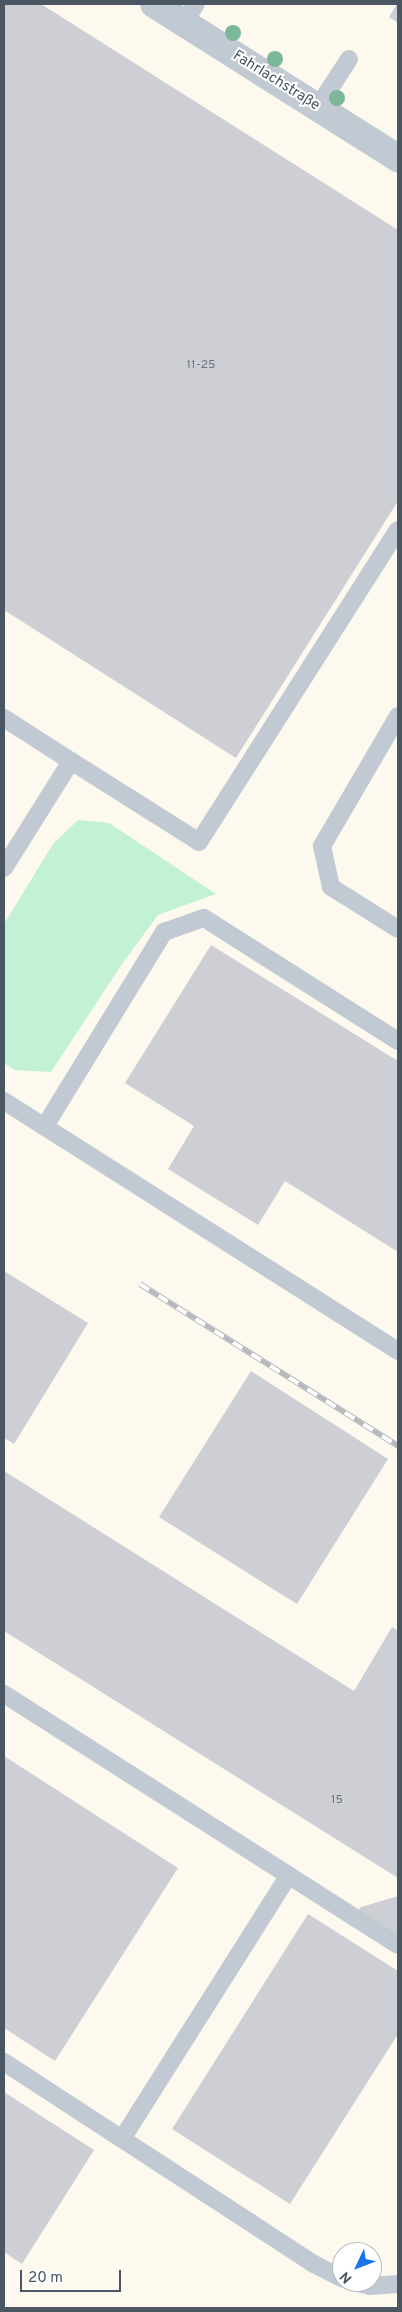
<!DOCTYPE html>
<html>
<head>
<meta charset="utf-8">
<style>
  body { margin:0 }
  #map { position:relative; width:402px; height:2312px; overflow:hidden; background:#f5f3f3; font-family:Overpass,sans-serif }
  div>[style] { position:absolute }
  .commercial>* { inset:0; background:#fdf9ef }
  .green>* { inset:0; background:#c3f1d5 }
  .building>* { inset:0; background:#cdcfd5 }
  .lane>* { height:18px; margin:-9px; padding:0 9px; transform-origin:9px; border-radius:9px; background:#c1cad2 }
  .street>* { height:28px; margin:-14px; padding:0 14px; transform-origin:14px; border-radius:14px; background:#c1cad2 }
  .rail>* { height:5.5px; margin-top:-2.75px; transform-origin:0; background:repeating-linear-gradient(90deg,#fff 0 11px,#b5b8bd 0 22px); box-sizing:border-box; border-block:1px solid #b5b8bd }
  .trees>* { width:16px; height:16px; margin:-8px; border-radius:50%; background:#7bb799 }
  span { translate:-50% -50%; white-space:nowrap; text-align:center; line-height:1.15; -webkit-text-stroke:4px #fff; paint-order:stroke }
  .number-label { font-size:12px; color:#6b747e }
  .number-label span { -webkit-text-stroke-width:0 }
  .street-label { font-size:15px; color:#4a5661 }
  .frame { position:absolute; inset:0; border:5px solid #4a5661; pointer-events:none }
  .north { position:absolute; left:332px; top:2242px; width:50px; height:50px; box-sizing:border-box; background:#fff; border:1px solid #b7bbc0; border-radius:50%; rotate:227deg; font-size:14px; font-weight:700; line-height:20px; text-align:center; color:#4a5661 }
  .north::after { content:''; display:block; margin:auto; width:18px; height:22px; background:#1a73e8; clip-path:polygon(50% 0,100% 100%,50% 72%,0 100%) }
  .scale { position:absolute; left:20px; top:2270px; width:101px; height:22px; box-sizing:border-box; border:2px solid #4a5661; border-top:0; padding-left:6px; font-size:15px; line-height:18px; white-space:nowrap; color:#4a5661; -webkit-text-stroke:4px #fff; paint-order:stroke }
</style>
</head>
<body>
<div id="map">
  <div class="commercial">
    <div style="clip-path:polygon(evenodd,4px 4px,398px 4px,398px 2308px,4px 2308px,4px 4px,342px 2252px,372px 2252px,372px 2282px,342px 2282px,342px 2252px)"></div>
  </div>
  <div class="green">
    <div style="clip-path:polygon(78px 820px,109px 823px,216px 894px,158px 915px,120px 967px,51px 1072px,14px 1070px,4px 1063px,4px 924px,53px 844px)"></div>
  </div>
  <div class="building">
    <div style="clip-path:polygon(4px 4px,41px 4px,398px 230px,398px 501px,236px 758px,4px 610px)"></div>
    <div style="clip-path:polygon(397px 4px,398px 4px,398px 23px,389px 17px)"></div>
    <div style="clip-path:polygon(211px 945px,398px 1061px,398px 1252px,285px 1181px,258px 1225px,168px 1169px,194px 1126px,125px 1083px)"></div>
    <div style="clip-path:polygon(4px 1271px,88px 1323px,14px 1444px,4px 1438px)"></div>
    <div style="clip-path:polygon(251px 1371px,388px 1459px,297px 1604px,159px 1517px)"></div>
    <div style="clip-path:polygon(4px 1471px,354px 1691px,392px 1627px,398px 1631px,398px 1878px,4px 1631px)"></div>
    <div style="clip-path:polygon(4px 1756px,178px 1868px,55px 2061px,4px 2028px)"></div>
    <div style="clip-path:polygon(398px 1896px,398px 1941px,356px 1914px,361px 1907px)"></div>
    <div style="clip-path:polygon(308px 1914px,398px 1971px,398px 2034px,290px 2204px,172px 2129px)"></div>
    <div style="clip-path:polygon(4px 2092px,94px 2150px,22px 2264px,4px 2252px)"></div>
  </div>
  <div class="lane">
    <div style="left:184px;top:23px;width:22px;rotate:-58deg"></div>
    <div style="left:318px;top:107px;width:57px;rotate:-57.1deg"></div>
    <div style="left:398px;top:716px;width:151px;rotate:120.3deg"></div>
    <div style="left:322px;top:846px;width:42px;rotate:77.6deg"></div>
    <div style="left:331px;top:887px;width:79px;rotate:32.1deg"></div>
    <div style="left:4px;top:718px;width:80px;rotate:32.7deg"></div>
    <div style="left:4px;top:868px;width:126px;rotate:-57.9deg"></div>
    <div style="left:71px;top:761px;width:151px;rotate:32.3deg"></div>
    <div style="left:199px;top:842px;width:370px;rotate:-57.5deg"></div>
    <div style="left:4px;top:1101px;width:467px;rotate:32.4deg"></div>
    <div style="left:45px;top:1126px;width:228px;rotate:-58.5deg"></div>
    <div style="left:164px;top:932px;width:42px;rotate:-19.3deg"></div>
    <div style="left:204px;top:918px;width:230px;rotate:32.4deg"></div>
    <div style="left:4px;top:1694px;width:467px;rotate:32.5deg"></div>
    <div style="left:4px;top:2062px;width:368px;rotate:33.1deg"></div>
    <div style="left:312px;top:2263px;width:34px;rotate:27deg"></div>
    <div style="left:122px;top:2139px;width:312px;rotate:-57.7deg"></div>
    <div style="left:354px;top:2282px;width:16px;rotate:14deg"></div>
    <div style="left:370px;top:2286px;width:28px;rotate:-4deg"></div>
  </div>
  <div class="street">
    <div style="left:154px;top:4px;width:289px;rotate:32.3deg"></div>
  </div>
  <div class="rail">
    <div style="left:140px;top:1284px;width:305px;rotate:32.1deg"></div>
  </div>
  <div class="trees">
    <div style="left:233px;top:33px"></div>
    <div style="left:275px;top:59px"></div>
    <div style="left:337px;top:98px"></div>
  </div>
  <div class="number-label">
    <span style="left:201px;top:366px">11-25</span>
    <span style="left:337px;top:1801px">15</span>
  </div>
  <div class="street-label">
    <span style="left:276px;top:81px;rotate:32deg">Fahrlachstraße</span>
  </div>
  <div class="frame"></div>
  <div class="north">N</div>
  <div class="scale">20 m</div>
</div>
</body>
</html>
